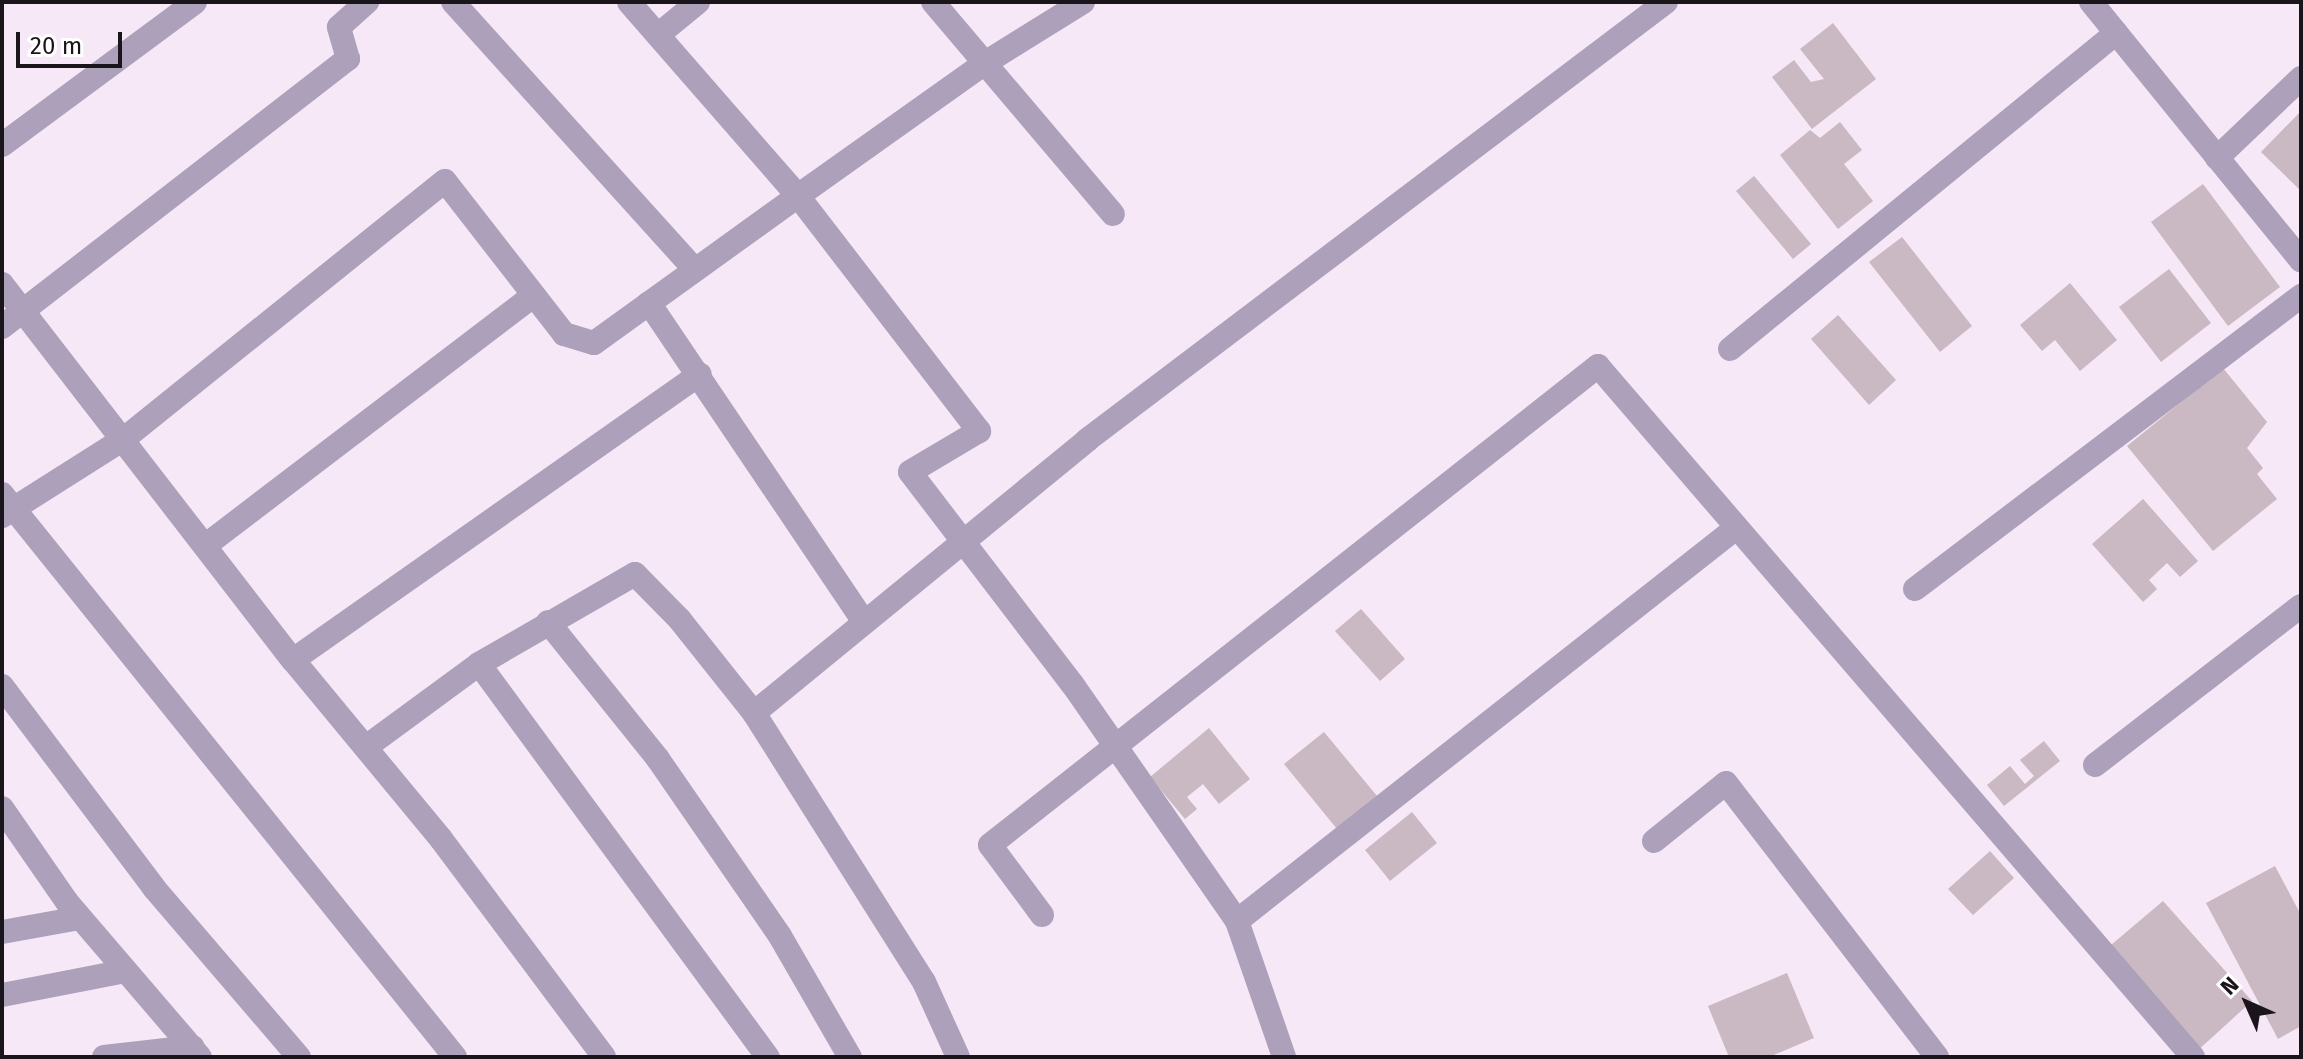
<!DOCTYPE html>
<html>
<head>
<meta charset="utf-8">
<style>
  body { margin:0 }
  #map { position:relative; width:2303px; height:1059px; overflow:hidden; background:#f6e8f6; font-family:"Fira Sans",sans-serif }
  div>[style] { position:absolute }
  .building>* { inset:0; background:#cab8c2 }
  .minor>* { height:24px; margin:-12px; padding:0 12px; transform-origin:12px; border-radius:12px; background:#aca0ba }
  span { translate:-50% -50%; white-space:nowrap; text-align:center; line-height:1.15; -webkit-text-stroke:6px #fff; paint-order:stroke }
  .frame { position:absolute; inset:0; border:4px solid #1a151a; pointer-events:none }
  .north { position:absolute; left:2207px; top:963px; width:80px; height:80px; -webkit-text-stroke:6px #fff; paint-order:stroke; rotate:315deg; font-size:22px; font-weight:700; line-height:32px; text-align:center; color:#1a151a }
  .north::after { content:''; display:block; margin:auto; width:28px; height:36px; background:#1a151a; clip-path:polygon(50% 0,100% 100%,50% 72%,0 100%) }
  .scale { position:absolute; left:16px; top:32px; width:106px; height:36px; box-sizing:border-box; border:4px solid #1a151a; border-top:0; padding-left:10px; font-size:24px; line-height:28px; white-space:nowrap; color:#1a151a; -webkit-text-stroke:6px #fff; paint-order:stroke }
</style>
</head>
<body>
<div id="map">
  <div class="building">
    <div style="clip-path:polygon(1833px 23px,1876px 79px,1812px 129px,1772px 77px,1794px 60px,1811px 82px,1824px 79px,1800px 49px)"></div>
    <div style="clip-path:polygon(2301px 111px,2301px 191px,2261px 152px)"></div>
    <div style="clip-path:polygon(1840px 122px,1862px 150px,1844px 164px,1873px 201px,1838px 229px,1780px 155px,1810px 130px,1820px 138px)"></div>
    <div style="clip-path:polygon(1754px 176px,1811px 244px,1793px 259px,1736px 191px)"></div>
    <div style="clip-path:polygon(2203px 184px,2280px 287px,2228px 326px,2151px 222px)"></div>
    <div style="clip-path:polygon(1902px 237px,1972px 326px,1940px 352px,1869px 262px)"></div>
    <div style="clip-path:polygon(2169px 269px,2211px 323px,2161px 362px,2119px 307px)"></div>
    <div style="clip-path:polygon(2070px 283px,2117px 340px,2080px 371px,2055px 340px,2042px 351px,2020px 325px)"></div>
    <div style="clip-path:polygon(1838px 315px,1896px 380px,1869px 405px,1811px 339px)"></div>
    <div style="clip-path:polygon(2223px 368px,2267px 422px,2247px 448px,2263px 468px,2257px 474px,2277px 499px,2213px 551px,2127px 446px)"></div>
    <div style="clip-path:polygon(2143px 499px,2198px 561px,2180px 577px,2167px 563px,2149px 580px,2157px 589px,2143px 602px,2092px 544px)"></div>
    <div style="clip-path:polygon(1361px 609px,1405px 659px,1380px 681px,1335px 631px)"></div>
    <div style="clip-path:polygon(1209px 728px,1250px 779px,1219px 804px,1203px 784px,1187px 797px,1197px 809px,1185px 819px,1150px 777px)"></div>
    <div style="clip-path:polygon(1324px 732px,1377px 796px,1337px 829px,1284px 764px)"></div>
    <div style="clip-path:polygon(2044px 741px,2060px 761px,2004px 806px,1987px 785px,2010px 766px,2025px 784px,2034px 776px,2020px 760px)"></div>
    <div style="clip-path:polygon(1412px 812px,1437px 843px,1390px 881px,1365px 850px)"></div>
    <div style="clip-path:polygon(1990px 851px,2014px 878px,1973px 915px,1948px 889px)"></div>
    <div style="clip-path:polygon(2275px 866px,2301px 915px,2301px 1026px,2278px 1039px,2206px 903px)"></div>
    <div style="clip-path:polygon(2163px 901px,2252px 1001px,2195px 1053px,2111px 945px)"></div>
    <div style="clip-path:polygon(1787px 973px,1814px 1038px,1769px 1057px,1729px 1057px,1708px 1006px)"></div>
  </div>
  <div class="minor">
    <div style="left:453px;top:2px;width:361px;rotate:47.9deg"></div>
    <div style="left:933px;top:2px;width:278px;rotate:49.7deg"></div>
    <div style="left:1083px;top:2px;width:115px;rotate:148.1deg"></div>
    <div style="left:985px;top:63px;width:229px;rotate:144.6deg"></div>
    <div style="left:798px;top:196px;width:297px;rotate:52.4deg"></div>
    <div style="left:979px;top:431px;width:80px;rotate:149.3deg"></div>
    <div style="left:910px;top:472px;width:268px;rotate:52.6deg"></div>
    <div style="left:1073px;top:685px;width:287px;rotate:55.2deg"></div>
    <div style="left:1237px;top:921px;width:144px;rotate:70.9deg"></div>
    <div style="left:2091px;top:2px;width:333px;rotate:50.9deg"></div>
    <div style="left:658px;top:35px;width:52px;rotate:-39.5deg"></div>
    <div style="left:2px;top:145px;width:240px;rotate:-36.5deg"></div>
    <div style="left:2217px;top:158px;width:116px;rotate:-43.6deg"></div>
    <div style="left:2px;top:284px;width:475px;rotate:52.3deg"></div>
    <div style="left:293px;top:660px;width:232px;rotate:50.4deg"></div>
    <div style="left:441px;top:839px;width:272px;rotate:53.2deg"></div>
    <div style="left:649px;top:303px;width:382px;rotate:56deg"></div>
    <div style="left:2px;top:327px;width:438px;rotate:-37.8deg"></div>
    <div style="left:348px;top:59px;width:33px;rotate:-106deg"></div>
    <div style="left:339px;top:27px;width:38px;rotate:-42deg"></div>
    <div style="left:1730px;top:349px;width:499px;rotate:-39.3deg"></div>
    <div style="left:2px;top:494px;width:723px;rotate:51.18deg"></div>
    <div style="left:2px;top:516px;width:146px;rotate:-32.4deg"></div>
    <div style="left:125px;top:438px;width:410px;rotate:-38.8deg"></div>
    <div style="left:445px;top:181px;width:194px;rotate:52.1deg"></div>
    <div style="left:564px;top:334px;width:31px;rotate:17deg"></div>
    <div style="left:594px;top:343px;width:251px;rotate:-35.8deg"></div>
    <div style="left:798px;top:196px;width:257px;rotate:-131.1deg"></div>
    <div style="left:206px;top:545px;width:412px;rotate:-37.3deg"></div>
    <div style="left:1915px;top:589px;width:485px;rotate:-37.2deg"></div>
    <div style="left:548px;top:622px;width:176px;rotate:51.2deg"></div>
    <div style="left:658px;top:759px;width:215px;rotate:55.4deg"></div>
    <div style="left:780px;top:936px;width:140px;rotate:60deg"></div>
    <div style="left:293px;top:660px;width:497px;rotate:-35.1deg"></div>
    <div style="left:479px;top:664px;width:180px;rotate:-30deg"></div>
    <div style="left:635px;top:574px;width:64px;rotate:45.6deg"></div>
    <div style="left:680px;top:620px;width:119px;rotate:51.5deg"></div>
    <div style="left:754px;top:713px;width:318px;rotate:57.7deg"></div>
    <div style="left:924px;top:982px;width:82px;rotate:65.6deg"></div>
    <div style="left:2px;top:686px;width:253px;rotate:53deg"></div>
    <div style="left:154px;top:888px;width:223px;rotate:49.4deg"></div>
    <div style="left:754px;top:713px;width:431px;rotate:-39.3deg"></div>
    <div style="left:1087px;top:440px;width:726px;rotate:-37.11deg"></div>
    <div style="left:366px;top:747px;width:140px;rotate:-36.3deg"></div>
    <div style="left:479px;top:664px;width:488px;rotate:53.7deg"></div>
    <div style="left:2095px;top:765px;width:260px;rotate:-37.7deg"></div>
    <div style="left:2px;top:808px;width:114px;rotate:55.3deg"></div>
    <div style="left:67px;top:902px;width:204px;rotate:49.4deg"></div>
    <div style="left:1654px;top:841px;width:92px;rotate:-38.9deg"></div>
    <div style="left:1726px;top:783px;width:346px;rotate:52.4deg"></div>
    <div style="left:1042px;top:915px;width:87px;rotate:-126.6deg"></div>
    <div style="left:990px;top:845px;width:774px;rotate:-38.23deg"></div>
    <div style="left:1598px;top:366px;width:912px;rotate:49.27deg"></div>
    <div style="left:1237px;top:921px;width:635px;rotate:-38.22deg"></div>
    <div style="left:2px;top:932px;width:79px;rotate:-10.2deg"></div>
    <div style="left:2px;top:995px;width:126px;rotate:-11deg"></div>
    <div style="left:104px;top:1057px;width:89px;rotate:-6.5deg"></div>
  </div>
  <div class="frame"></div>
  <div class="north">N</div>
  <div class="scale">20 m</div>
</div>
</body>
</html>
